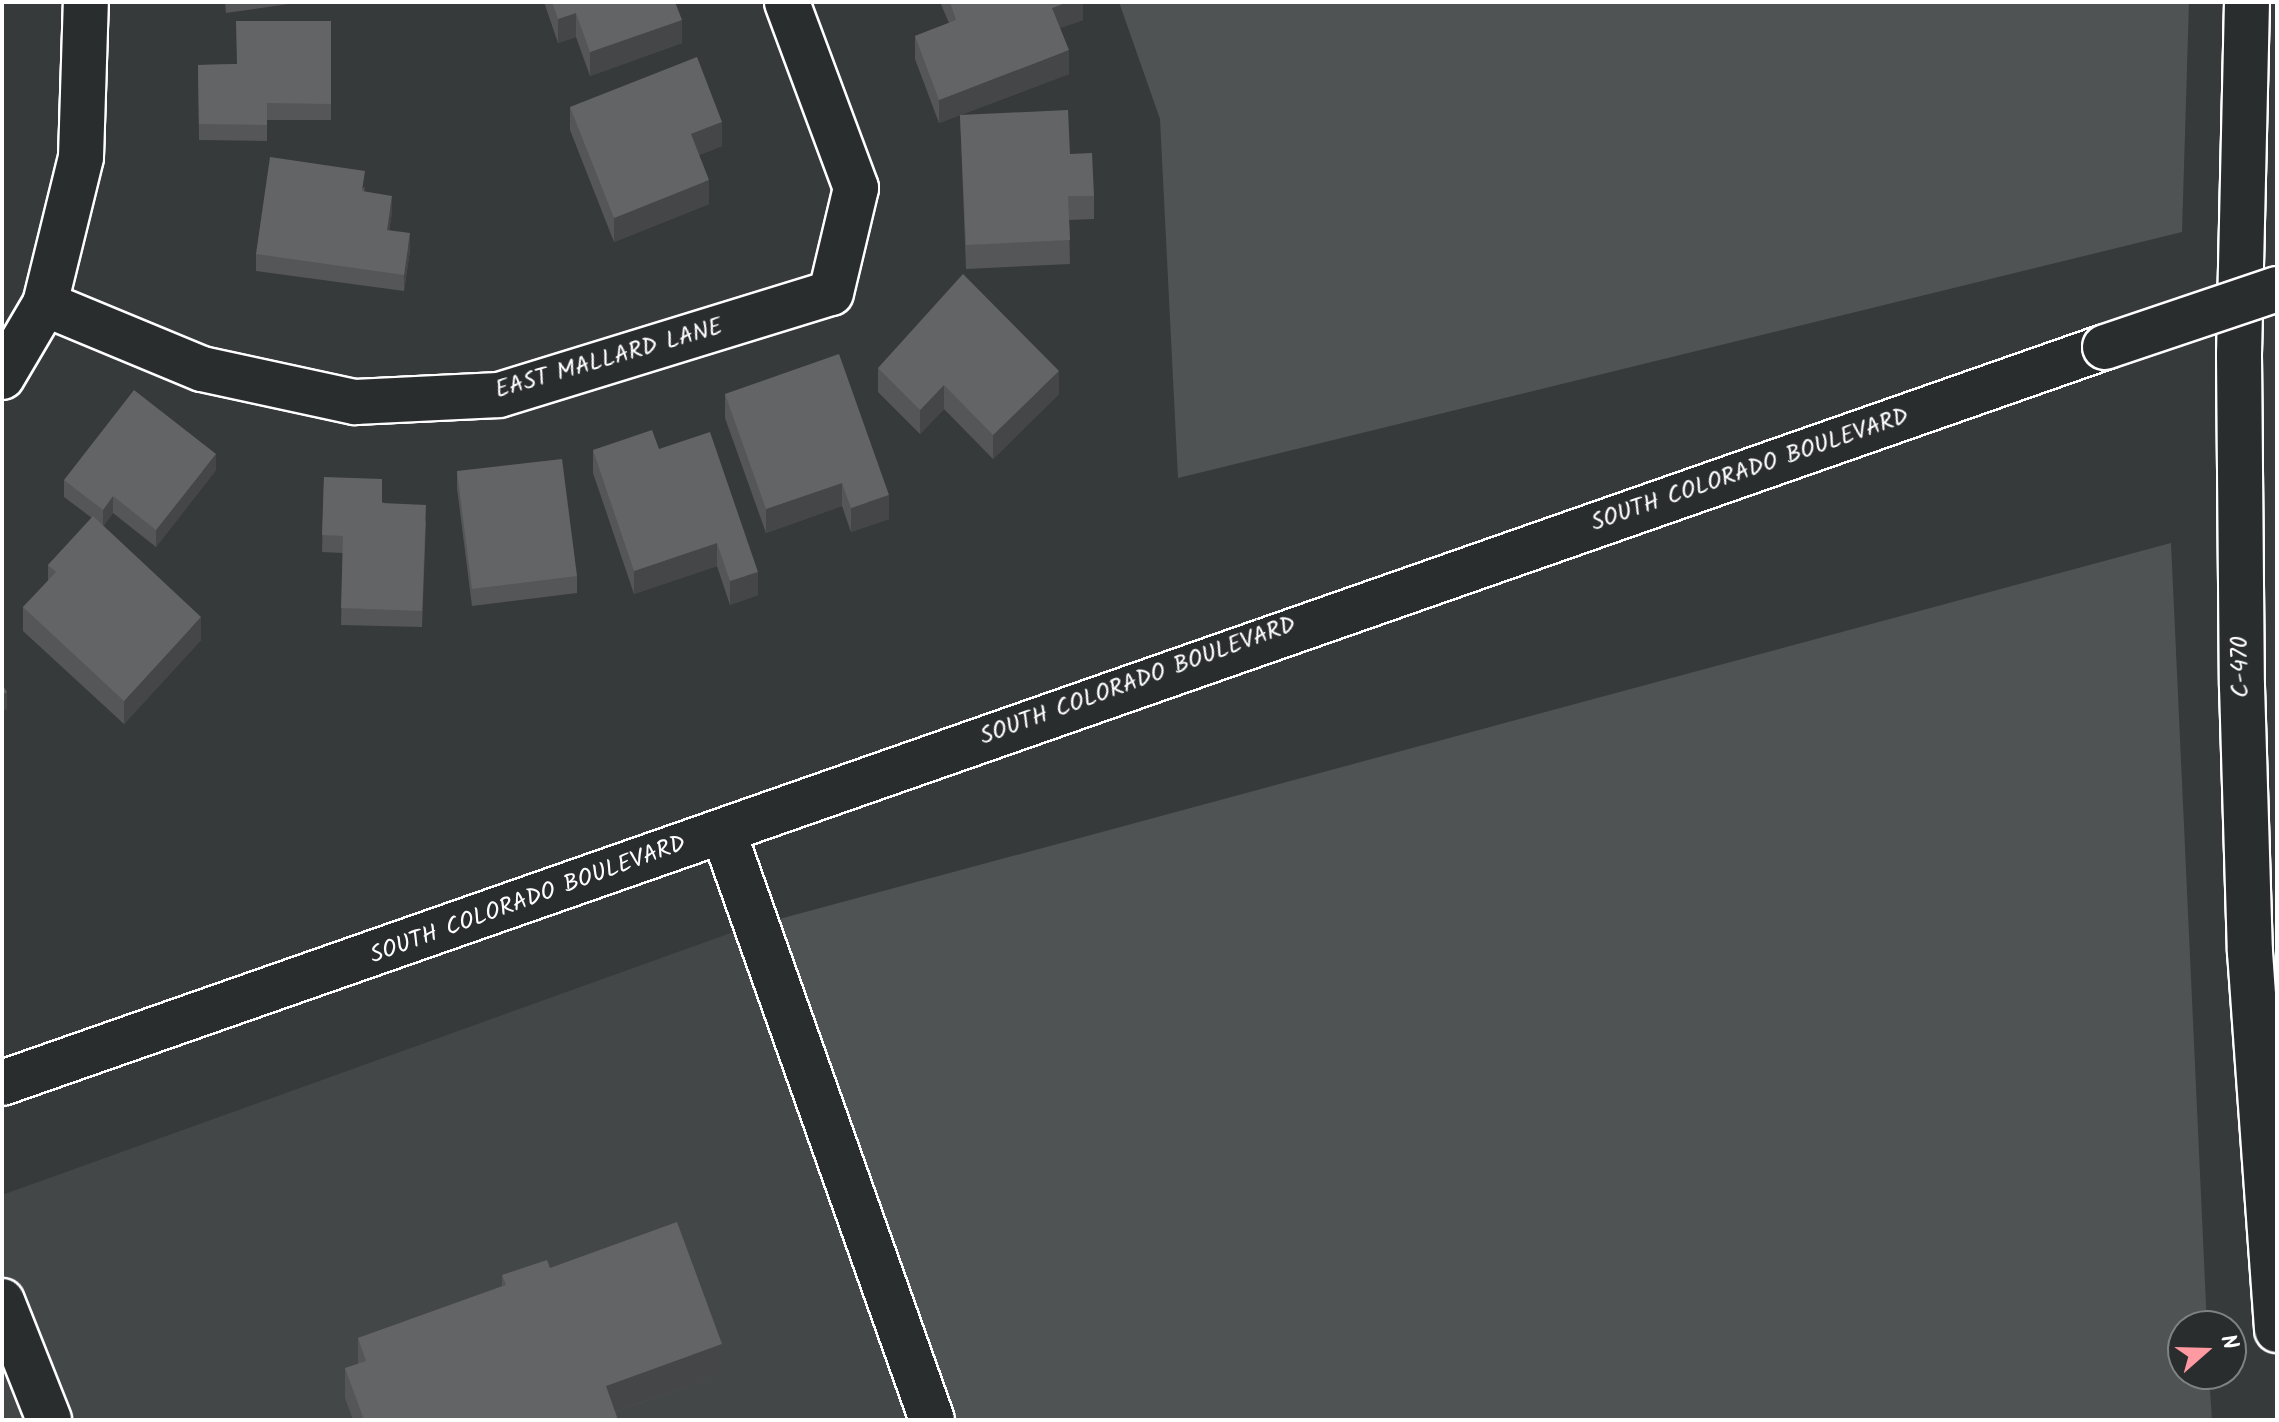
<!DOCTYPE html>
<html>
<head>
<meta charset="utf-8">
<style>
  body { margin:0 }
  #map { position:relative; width:2279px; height:1422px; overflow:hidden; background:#373a3b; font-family:Kalam,sans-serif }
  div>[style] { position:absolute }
  .built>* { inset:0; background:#444748 }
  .green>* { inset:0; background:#505354 }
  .roads { filter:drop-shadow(2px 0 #fff) drop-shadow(-2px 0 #fff) drop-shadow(0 2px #fff) drop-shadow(0 -2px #fff) }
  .minor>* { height:44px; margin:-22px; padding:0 22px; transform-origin:22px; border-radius:22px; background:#2a2d2e }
  .major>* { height:44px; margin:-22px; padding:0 22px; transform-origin:22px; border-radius:22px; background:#2a2d2e }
  .highway>* { height:44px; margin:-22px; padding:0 22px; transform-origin:22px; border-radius:22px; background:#2a2d2e }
  .bridges { filter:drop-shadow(2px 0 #fff) drop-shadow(-2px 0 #fff) drop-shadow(0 2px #fff) drop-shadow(0 -2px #fff) }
  .major-bridge>* { height:44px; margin:-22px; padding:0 22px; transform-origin:22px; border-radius:22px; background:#2a2d2e }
  .wall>* { inset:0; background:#555657 }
  .shaded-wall>* { inset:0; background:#454647 }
  .building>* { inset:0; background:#636465 }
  span { translate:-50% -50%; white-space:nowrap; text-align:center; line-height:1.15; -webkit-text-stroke:6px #2a2d2e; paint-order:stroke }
  .street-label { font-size:24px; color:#fff }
  .frame { position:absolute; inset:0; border:4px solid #fff; pointer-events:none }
  .north { position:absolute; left:2167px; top:1310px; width:80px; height:80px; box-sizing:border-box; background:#2a2d2e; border:2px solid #7f8182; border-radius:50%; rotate:70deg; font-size:22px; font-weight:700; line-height:32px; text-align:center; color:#fff }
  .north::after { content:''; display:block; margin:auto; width:28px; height:36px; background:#ff9aa2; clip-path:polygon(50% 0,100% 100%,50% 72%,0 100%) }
</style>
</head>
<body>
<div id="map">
  <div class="built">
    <div style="clip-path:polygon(739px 930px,907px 1420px,2px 1420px,2px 1195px)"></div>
  </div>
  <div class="green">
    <div style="clip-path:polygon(1119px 2px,2189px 2px,2182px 232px,1178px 478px,1160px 119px)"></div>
    <div style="clip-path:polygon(2171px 543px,2207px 1326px,2183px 1326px,2183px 1374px,2209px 1374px,2212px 1420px,921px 1420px,739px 930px)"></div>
  </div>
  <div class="roads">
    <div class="minor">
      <div style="left:45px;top:304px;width:170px;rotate:22.5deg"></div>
      <div style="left:202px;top:369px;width:157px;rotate:12.2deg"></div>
      <div style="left:355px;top:402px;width:144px;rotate:-2.8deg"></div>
      <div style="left:499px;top:395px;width:347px;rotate:-17.1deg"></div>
      <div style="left:831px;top:293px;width:108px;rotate:-76.6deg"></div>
      <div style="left:856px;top:188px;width:198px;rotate:-110.4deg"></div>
      <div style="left:2px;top:377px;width:85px;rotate:-59.5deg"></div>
      <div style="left:45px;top:304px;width:151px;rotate:-76.2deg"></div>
      <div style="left:81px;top:157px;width:155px;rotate:-88.2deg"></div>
      <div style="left:723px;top:831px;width:625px;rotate:70.46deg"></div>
      <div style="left:2px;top:1301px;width:128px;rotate:68.4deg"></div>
    </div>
    <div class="major">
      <div style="left:2px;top:1083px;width:2228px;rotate:-19.29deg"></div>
    </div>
    <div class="highway">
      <div style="left:2247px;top:2px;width:353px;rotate:91.3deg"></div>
      <div style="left:2239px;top:355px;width:331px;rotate:89.5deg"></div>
      <div style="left:2242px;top:686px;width:266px;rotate:88.3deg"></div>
      <div style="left:2250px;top:952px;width:379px;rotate:85.9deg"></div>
    </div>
  </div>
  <div class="bridges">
    <div class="major-bridge">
      <div style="left:2105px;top:347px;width:182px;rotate:-18.6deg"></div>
    </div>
  </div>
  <div class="wall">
    <div style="clip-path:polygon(225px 2px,302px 2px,226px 13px)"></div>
    <div style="clip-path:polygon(544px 2px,675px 2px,682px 43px,590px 76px,576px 37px,558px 43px)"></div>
    <div style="clip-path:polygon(940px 2px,1083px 2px,1083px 20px,1060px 28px,1069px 74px,939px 123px,915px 59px,915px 36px,949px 23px)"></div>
    <div style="clip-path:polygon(331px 21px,331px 120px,267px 120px,267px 141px,199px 140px,198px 65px,237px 64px)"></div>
    <div style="clip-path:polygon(570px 107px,722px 146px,699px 155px,709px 204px,614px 242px,570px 130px)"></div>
    <div style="clip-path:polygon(960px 115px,1070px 154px,1094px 196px,1094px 219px,1069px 220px,1070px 264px,966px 269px)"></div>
    <div style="clip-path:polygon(365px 187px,364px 192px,392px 212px,389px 230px,410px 250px,404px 291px,256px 271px,256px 254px)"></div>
    <div style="clip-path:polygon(878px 368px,1059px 394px,993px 459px,944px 409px,920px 434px,878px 392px)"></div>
    <div style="clip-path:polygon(725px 394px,889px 519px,851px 532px,842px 506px,766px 533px,725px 418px)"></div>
    <div style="clip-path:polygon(659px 449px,758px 595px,730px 605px,717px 566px,634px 594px,593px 473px,593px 450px)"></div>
    <div style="clip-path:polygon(216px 470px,156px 547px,113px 513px,103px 526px,201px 640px,124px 724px,23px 631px,23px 607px,48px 581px,48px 565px,92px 518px,64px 497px,64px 480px)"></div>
    <div style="clip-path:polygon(457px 471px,577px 576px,577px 593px,472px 606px,457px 488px)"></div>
    <div style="clip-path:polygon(324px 477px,426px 521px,422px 627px,341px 625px,343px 553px,322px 552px)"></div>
    <div style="clip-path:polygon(550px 1268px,722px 1374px,615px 1412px,618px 1420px,353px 1420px,345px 1398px,345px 1368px,358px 1364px,358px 1338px,502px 1286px,502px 1275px)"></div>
  </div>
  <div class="shaded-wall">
    <div style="clip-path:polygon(1068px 2px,1083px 2px,1083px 20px,1052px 31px,1052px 8px)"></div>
    <div style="clip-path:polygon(576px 13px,576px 37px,558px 43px,558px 19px)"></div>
    <div style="clip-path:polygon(682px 20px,682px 43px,590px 76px,590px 52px)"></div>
    <div style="clip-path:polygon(1069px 50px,1069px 74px,939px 123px,939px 100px)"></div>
    <div style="clip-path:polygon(722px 122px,722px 146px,691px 158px,691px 134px)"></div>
    <div style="clip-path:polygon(709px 180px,709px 204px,614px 242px,614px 218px)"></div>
    <div style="clip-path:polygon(392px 196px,392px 212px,387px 246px,387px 230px)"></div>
    <div style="clip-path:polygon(410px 233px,410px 250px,404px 291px,404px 275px)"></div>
    <div style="clip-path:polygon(1059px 371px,1059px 394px,993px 459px,993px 435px)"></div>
    <div style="clip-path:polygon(944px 385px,944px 409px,920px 434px,920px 410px)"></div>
    <div style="clip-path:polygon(216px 454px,216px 470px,156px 547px,156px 530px)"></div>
    <div style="clip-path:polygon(842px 483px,842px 506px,766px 533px,766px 509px)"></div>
    <div style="clip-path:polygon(889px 495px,889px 519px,851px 532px,851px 508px)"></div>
    <div style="clip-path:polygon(113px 496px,113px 513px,103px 527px,103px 510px)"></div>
    <div style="clip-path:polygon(717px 543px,717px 566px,634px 594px,634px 571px)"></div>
    <div style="clip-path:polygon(758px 572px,758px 595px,730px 605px,730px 581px)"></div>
    <div style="clip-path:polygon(201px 617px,201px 640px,124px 724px,124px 701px)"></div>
    <div style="clip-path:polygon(7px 692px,7px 709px,2px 712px,2px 695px)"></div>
    <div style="clip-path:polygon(722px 1344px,722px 1374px,606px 1415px,606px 1386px)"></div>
  </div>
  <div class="building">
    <div style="clip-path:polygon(552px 2px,675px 2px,682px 20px,590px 52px,576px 13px,558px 19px)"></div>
    <div style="clip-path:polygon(950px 2px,1068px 2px,1052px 8px,1069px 50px,939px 100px,915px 36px,956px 20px)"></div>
    <div style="clip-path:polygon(236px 21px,331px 21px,331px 104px,267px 103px,267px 125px,199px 124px,198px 65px,237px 64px)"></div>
    <div style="clip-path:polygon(697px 57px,722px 122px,691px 134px,709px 180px,614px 218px,570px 107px)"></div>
    <div style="clip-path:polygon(1068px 110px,1070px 154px,1092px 153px,1094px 196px,1068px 196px,1070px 240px,966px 245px,960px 115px)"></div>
    <div style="clip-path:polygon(270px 157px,365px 171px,362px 191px,392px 196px,387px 230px,410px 233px,404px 275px,256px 254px)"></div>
    <div style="clip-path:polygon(963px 274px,1059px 371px,993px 435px,944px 385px,920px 410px,878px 368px)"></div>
    <div style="clip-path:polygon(839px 354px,889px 495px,851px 508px,842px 483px,766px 509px,725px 394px)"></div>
    <div style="clip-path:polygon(134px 390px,216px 454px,156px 530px,113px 496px,103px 510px,64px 480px)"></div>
    <div style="clip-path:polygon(652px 430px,659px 449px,710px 432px,758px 572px,730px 581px,717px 543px,634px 571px,593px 450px)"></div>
    <div style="clip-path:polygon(562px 459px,577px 576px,472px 589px,457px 471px)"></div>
    <div style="clip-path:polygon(324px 477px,382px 479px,382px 503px,426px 505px,422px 611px,341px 608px,343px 536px,322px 535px)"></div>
    <div style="clip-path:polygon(93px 516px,201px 617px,124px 701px,23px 607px,56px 572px,48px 565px)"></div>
    <div style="clip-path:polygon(2px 684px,7px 692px,2px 695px)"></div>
    <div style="clip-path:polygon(677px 1222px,722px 1344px,606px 1386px,618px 1420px,364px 1420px,345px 1368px,366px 1361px,358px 1338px,506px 1285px,502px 1275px,547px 1260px,550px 1268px)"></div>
  </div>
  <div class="street-label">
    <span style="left:609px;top:359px;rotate:-16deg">EAST MALLARD LANE</span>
    <span style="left:1750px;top:470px;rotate:-19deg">SOUTH COLORADO BOULEVARD</span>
    <span style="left:2241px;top:667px;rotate:-91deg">C-470</span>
    <span style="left:1138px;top:681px;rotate:-20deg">SOUTH COLORADO BOULEVARD</span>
    <span style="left:528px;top:900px;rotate:-20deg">SOUTH COLORADO BOULEVARD</span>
  </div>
  <div class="frame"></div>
  <div class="north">N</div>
</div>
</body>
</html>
